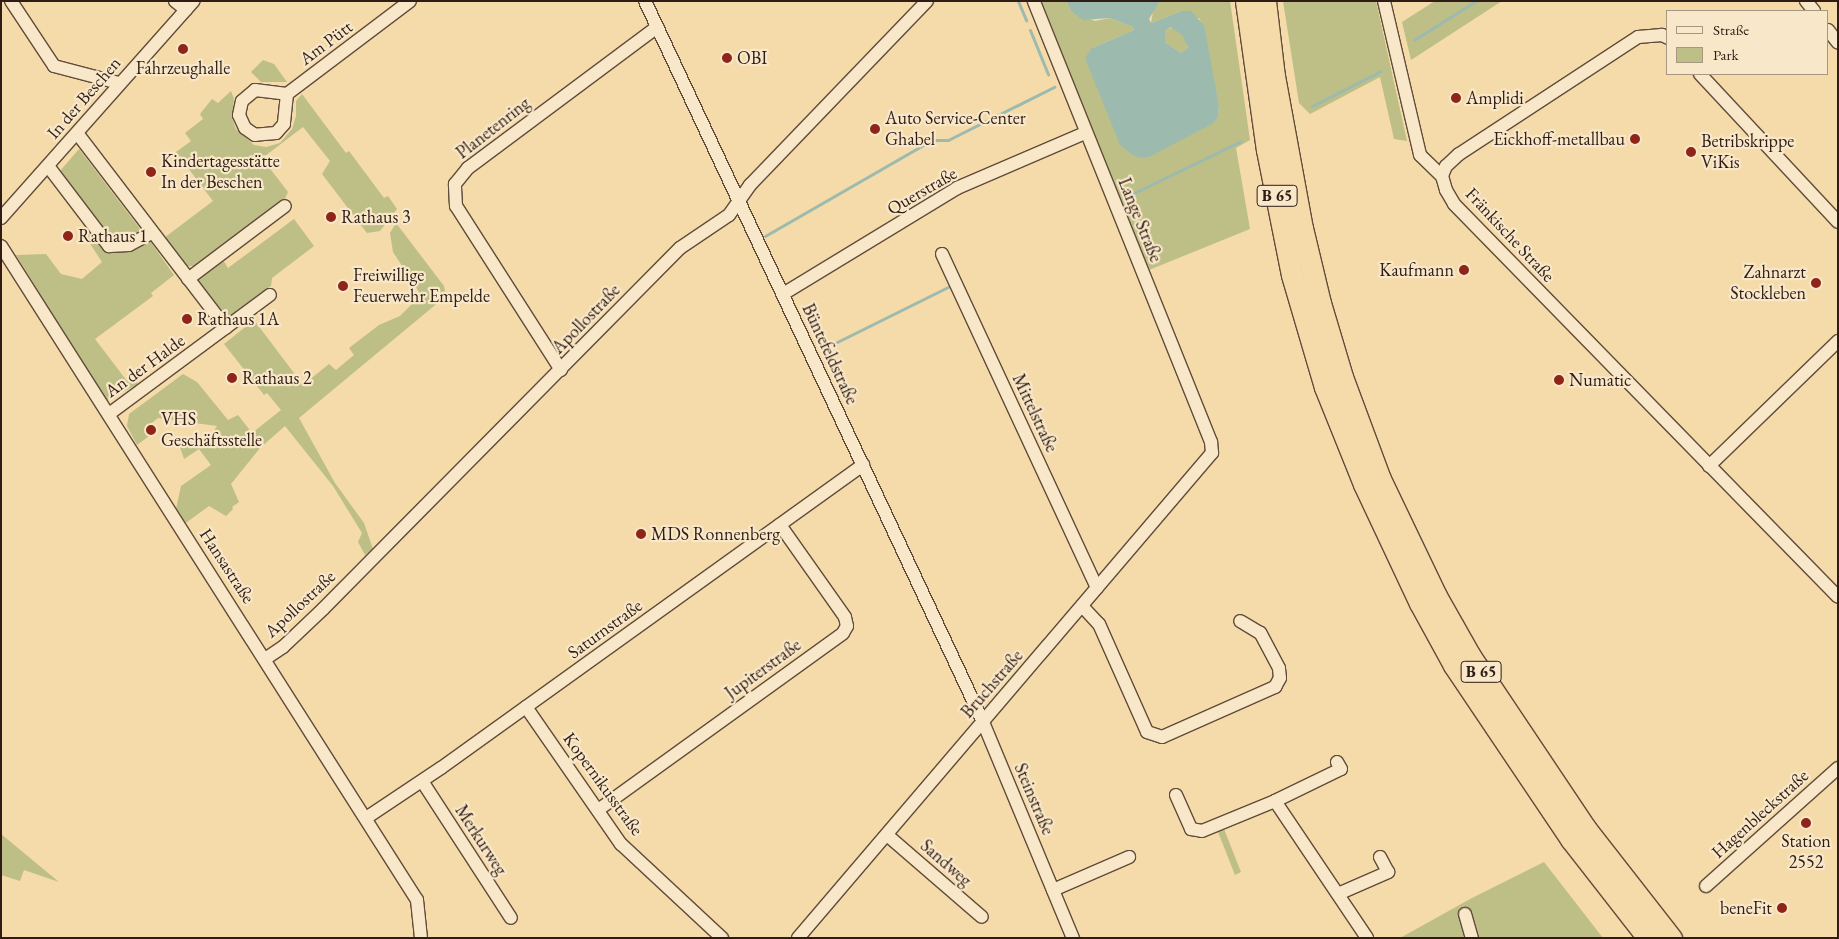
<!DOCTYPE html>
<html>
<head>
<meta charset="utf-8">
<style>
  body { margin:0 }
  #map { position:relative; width:1839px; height:939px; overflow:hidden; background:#f5daaa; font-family:"EB Garamond",serif }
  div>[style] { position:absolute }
  .green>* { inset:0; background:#bdbf87 }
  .water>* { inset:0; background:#9dbaae }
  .stream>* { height:3px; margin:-1.5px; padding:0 1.5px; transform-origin:1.5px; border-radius:1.5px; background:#9dbaae }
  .roads { filter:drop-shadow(1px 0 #604c3a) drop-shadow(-1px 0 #604c3a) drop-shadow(0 1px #604c3a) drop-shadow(0 -1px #604c3a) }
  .minor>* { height:12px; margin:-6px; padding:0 6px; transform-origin:6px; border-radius:6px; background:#f8e7c8 }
  .trunk>* { height:21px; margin:-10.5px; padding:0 10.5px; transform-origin:10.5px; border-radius:10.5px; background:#f5daaa }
  .dots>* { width:14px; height:14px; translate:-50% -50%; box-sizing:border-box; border:2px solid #f8e7c8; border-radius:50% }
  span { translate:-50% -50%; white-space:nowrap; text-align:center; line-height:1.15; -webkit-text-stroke:4.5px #f8e7c8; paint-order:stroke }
  .shield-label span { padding:1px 4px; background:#f8e7c8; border:1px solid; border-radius:4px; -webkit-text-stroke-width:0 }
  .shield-label { font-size:16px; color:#2e1c15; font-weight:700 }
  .street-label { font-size:18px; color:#2e1c15 }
  .poi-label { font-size:18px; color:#2e1c15 }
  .left { translate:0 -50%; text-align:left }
  .right { translate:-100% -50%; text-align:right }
  .frame { position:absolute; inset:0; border:2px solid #2e1c15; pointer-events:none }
  .legend { position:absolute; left:1666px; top:10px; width:162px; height:65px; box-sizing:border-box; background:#f8e7c8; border:1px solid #a79680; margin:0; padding:6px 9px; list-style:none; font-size:15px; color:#2e1c15 }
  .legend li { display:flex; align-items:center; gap:10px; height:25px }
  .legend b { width:25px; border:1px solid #a79680 }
</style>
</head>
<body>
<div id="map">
  <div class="green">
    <div style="clip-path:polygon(1040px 1px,1066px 1px,1071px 11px,1095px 21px,1110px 18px,1133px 27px,1134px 30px,1092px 48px,1140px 158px,1198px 131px,1218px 117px,1219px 106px,1200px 19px,1181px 11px,1151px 23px,1153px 11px,1160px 1px,1230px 1px,1250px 140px,1236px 148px,1250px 229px,1149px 270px)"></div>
    <div style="clip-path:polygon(1283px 1px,1376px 1px,1407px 141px,1394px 139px,1380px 77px,1310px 114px,1299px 103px)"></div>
    <div style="clip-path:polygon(1435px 1px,1502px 1px,1411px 60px,1402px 22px)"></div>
    <div style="clip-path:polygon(1172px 27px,1183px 35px,1188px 49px,1181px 53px,1165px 42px,1165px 31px)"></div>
    <div style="clip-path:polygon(263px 60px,274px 64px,287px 82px,261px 82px,251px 72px)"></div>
    <div style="clip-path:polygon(231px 91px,234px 99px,232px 118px,236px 129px,254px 145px,266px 147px,280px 143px,292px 129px,296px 116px,296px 101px,302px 94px,346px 153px,349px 151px,384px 198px,388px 196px,397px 209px,380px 231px,367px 233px,322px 174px,330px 161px,303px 127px,265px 156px,268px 160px,265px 162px,288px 192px,284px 201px,276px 204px,194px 266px,186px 266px,164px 238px,213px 201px,176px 152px,191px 141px,185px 133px,203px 119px,200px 114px,212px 99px,218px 103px)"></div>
    <div style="clip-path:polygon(79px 149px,141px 230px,133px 239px,112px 240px,60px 171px)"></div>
    <div style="clip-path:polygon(294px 219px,314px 246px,272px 278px,271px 286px,231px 317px,225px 315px,198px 280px,223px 260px,228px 268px)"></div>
    <div style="clip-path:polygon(396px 223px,444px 286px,446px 296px,299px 418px,335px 483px,364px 523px,373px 549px,365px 555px,358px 542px,362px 533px,333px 486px,285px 426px,260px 448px,231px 484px,239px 502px,232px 507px,233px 509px,226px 516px,209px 506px,183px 525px,176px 509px,181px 486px,211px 465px,199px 449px,184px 459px,180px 447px,182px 438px,206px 442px,217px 426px,158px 418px,144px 429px,149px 436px,137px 445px,127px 426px,129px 414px,183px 374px,197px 382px,228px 420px,238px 415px,252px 433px,281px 410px,267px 393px,264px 395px,224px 344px,254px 320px,303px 385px,329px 364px,336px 370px,354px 355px,349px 348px,379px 325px,400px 316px,421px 295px,393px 252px,390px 233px)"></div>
    <div style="clip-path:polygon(92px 229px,108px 250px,150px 241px,174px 275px,151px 293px,153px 296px,95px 339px,127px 381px,133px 377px,138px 384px,106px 401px,16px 255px,46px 254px,61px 274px,82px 279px,102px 262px,83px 233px)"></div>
    <div style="clip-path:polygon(1224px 829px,1241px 872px,1235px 875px,1218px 832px)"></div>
    <div style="clip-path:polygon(1px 834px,59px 882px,24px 870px,20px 881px,1px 875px)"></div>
    <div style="clip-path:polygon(1544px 862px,1603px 938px,1400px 938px,1472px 898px)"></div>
  </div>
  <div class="water">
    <div style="clip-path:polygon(evenodd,1066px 1px,1160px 1px,1149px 19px,1151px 23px,1181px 11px,1191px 11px,1204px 25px,1219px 106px,1218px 117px,1212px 124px,1149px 157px,1140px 158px,1133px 155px,1120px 145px,1085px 58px,1092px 48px,1134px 30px,1133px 27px,1110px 18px,1083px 20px,1071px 11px,1066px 1px,1171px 27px,1182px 35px,1188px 48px,1181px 53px,1165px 42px,1165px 31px,1171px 27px)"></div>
  </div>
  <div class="stream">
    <div style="left:1018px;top:1px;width:21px;rotate:67deg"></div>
    <div style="left:1030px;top:30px;width:48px;rotate:67.8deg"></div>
    <div style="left:1414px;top:40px;width:73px;rotate:-32.2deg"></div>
    <div style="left:1312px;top:106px;width:77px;rotate:-26.9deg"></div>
    <div style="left:1130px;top:195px;width:123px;rotate:-25.9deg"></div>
    <div style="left:765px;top:236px;width:193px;rotate:-29.9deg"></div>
    <div style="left:932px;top:140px;width:16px"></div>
    <div style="left:948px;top:140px;width:119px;rotate:-26.6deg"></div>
    <div style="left:823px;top:349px;width:140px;rotate:-26.4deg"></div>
  </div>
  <div class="roads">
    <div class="minor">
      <div style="left:11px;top:1px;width:78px;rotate:56.5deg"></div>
      <div style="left:54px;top:66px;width:67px;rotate:14.7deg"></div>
      <div style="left:175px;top:1px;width:14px;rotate:39deg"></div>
      <div style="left:645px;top:1px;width:796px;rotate:64.88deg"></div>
      <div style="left:983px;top:722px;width:234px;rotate:67.4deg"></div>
      <div style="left:1384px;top:1px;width:158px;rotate:76.8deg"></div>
      <div style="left:1420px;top:155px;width:30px;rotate:44deg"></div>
      <div style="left:1806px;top:1px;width:13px;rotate:51deg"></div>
      <div style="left:1828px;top:30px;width:16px;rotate:52deg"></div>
      <div style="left:1668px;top:38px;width:7px;rotate:-153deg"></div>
      <div style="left:1662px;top:35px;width:24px;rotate:175deg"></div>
      <div style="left:1638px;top:37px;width:214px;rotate:146.8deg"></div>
      <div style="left:1459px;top:154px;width:18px;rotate:137deg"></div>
      <div style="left:1446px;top:166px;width:11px;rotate:112deg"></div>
      <div style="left:1442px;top:176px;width:15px;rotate:74deg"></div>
      <div style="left:1446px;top:190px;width:16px;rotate:60deg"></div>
      <div style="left:1454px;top:204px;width:549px;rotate:45.66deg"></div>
      <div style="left:1700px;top:74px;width:202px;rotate:47deg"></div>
      <div style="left:287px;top:94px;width:30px;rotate:96deg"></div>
      <div style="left:284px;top:124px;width:12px;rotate:132deg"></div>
      <div style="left:276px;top:133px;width:21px;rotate:175deg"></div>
      <div style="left:255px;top:135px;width:12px;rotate:-145deg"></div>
      <div style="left:245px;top:128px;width:14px;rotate:-115deg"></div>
      <div style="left:239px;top:115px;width:14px;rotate:-78deg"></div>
      <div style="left:242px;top:101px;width:17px;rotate:-40deg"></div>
      <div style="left:255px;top:90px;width:32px;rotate:7deg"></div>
      <div style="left:287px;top:94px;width:154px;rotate:-37.1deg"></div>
      <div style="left:77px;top:133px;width:245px;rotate:52.6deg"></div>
      <div style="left:48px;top:166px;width:101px;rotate:52.7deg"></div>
      <div style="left:109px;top:246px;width:20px;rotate:-3deg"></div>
      <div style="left:129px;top:245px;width:26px;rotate:-28deg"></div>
      <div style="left:1px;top:218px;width:290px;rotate:-48.4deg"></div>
      <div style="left:1px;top:246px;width:775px;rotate:57.54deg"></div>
      <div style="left:417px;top:900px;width:38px;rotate:84deg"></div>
      <div style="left:942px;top:254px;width:368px;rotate:65.1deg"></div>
      <div style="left:188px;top:279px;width:121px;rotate:-37deg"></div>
      <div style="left:783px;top:294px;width:204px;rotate:-31.3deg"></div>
      <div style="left:957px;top:188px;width:139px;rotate:-23.3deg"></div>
      <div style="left:561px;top:370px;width:195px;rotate:-122.6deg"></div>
      <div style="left:456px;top:206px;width:22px;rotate:-93deg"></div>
      <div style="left:455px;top:184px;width:21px;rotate:-51deg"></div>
      <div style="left:468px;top:168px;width:236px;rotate:-36.7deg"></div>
      <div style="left:109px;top:414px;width:200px;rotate:-36.5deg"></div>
      <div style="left:1709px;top:466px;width:180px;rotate:-44.1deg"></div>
      <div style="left:1082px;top:606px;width:25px;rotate:47deg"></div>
      <div style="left:1099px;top:624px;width:118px;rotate:66deg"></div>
      <div style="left:1147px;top:732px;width:16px;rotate:18deg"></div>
      <div style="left:1162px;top:737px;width:124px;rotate:-23.9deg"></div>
      <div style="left:1275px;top:687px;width:10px;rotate:-61deg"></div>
      <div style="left:1280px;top:678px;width:10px;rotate:-96deg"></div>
      <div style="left:1279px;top:668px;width:40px;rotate:-118deg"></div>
      <div style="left:1260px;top:633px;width:23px;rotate:-149deg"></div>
      <div style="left:265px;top:659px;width:22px;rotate:-34deg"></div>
      <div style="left:283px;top:647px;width:55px;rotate:-43.5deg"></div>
      <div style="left:323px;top:609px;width:508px;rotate:-45.32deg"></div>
      <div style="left:680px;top:248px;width:59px;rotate:-34deg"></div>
      <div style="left:729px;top:215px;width:37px;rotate:-55deg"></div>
      <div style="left:750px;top:185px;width:255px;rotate:-46.1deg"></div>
      <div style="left:526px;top:707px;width:167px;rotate:55.3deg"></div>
      <div style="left:621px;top:844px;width:138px;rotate:42.9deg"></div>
      <div style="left:422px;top:781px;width:163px;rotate:57deg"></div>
      <div style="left:1176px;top:795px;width:37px;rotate:66deg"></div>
      <div style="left:1191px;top:829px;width:11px;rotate:10deg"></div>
      <div style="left:1202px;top:831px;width:79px;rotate:-22.3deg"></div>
      <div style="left:1275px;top:801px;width:165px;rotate:56.1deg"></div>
      <div style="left:1275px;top:801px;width:73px;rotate:-25.9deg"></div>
      <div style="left:1341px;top:769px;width:8px;rotate:-120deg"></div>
      <div style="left:598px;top:810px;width:302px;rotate:-35.8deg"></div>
      <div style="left:843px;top:633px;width:8px;rotate:-60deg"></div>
      <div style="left:847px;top:626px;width:9px;rotate:-103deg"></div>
      <div style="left:845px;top:617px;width:113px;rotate:-125.2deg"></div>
      <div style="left:366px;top:818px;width:90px;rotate:-33.7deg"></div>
      <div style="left:441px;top:768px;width:520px;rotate:-35.68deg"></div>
      <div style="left:887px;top:835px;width:125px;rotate:40.8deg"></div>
      <div style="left:1706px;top:886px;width:177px;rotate:-41.8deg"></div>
      <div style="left:1053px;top:890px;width:83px;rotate:-23.5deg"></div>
      <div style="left:1338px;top:894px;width:55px;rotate:-23.7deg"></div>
      <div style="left:1388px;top:872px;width:17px;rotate:-118deg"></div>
      <div style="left:1465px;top:914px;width:25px;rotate:74deg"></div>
      <div style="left:798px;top:938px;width:638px;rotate:-49.52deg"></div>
      <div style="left:1212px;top:453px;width:11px;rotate:-95deg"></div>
      <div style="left:1211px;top:442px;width:475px;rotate:-111.9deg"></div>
    </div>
    <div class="trunk">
      <div style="left:1246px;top:1px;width:150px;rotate:82deg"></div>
      <div style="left:1267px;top:150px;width:127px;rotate:78.7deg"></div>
      <div style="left:1292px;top:275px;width:117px;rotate:73.6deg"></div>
      <div style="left:1325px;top:387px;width:105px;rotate:68.1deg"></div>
      <div style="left:1364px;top:484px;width:132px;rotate:64.8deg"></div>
      <div style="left:1420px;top:603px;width:71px;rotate:61.3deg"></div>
      <div style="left:1454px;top:665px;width:210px;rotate:56.1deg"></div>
      <div style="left:1571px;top:839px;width:125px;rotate:52.1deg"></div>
      <div style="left:1265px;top:1px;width:76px;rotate:83.2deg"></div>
      <div style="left:1274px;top:76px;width:155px;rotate:79.6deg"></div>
      <div style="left:1302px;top:228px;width:77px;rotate:76.5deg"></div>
      <div style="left:1320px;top:303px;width:77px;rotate:73.4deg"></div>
      <div style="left:1342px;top:377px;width:109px;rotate:69.6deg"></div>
      <div style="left:1380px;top:479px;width:130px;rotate:64.4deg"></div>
      <div style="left:1436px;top:596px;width:69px;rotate:60.5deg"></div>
      <div style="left:1470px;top:656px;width:207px;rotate:56.2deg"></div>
      <div style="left:1585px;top:828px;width:140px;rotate:52deg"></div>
    </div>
  </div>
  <div class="dots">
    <div style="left:183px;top:49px;background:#8f2418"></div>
    <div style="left:727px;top:58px;background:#8f2418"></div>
    <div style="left:1456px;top:98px;background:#8f2418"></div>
    <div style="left:875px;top:129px;background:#8f2418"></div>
    <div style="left:1635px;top:139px;background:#8f2418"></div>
    <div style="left:1691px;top:152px;background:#8f2418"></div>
    <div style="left:151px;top:172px;background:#8f2418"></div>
    <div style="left:331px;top:217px;background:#8f2418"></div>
    <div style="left:68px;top:236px;background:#8f2418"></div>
    <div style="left:1464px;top:270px;background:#8f2418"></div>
    <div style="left:1816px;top:283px;background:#8f2418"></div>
    <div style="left:343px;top:286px;background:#8f2418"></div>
    <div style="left:187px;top:319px;background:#8f2418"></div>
    <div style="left:232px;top:378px;background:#8f2418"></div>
    <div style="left:1559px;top:380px;background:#8f2418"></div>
    <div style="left:151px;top:430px;background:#8f2418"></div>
    <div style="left:641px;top:534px;background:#8f2418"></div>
    <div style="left:1806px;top:823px;background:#8f2418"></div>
    <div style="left:1782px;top:908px;background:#8f2418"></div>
  </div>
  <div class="shield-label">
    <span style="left:1277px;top:196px">B 65</span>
    <span style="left:1481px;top:672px">B 65</span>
  </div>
  <div class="street-label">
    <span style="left:326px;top:43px;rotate:-37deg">Am Pütt</span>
    <span style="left:84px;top:98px;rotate:-49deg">In der Beschen</span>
    <span style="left:493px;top:128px;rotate:-38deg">Planetenring</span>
    <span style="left:922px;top:191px;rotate:-30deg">Querstraße</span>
    <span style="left:1140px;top:220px;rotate:68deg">Lange Straße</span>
    <span style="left:1510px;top:235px;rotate:47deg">Fränkische Straße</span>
    <span style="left:586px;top:319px;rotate:-46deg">Apollostraße</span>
    <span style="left:830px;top:354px;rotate:65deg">Büntefeldstraße</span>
    <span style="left:145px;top:366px;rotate:-36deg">An der Halde</span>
    <span style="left:1035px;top:413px;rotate:65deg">Mittelstraße</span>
    <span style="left:227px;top:566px;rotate:57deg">Hansastraße</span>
    <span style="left:300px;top:604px;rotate:-43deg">Apollostraße</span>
    <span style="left:605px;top:629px;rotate:-36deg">Saturnstraße</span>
    <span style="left:763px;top:669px;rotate:-36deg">Jupiterstraße</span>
    <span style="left:992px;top:684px;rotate:-49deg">Bruchstraße</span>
    <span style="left:603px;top:784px;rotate:54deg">Kopernikusstraße</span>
    <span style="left:1034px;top:799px;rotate:67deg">Steinstraße</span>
    <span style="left:1760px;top:814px;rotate:-42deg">Hagenbleckstraße</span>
    <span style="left:481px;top:840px;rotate:57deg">Merkurweg</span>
    <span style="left:946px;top:863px;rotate:41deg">Sandweg</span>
  </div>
  <div class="poi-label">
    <span class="left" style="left:737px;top:58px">OBI</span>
    <span style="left:183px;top:68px">Fahrzeughalle</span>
    <span class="left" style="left:1466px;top:98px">Amplidi</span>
    <span class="left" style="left:885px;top:129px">Auto Service-Center<br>Ghabel</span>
    <span class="right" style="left:1625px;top:139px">Eickhoff-metallbau</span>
    <span class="left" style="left:1701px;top:152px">Betribskrippe<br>ViKis</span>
    <span class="left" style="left:161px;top:172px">Kindertagesstätte<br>In der Beschen</span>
    <span class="left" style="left:341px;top:217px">Rathaus 3</span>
    <span class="left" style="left:78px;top:236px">Rathaus 1</span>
    <span class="right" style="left:1454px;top:270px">Kaufmann</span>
    <span class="right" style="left:1806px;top:283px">Zahnarzt<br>Stockleben</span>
    <span class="left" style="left:353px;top:286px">Freiwillige<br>Feuerwehr Empelde</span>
    <span class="left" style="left:197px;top:319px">Rathaus 1A</span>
    <span class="left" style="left:242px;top:378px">Rathaus 2</span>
    <span class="left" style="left:1569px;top:380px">Numatic</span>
    <span class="left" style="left:161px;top:430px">VHS<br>Geschäftsstelle</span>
    <span class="left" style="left:651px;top:534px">MDS Ronnenberg</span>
    <span style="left:1806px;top:852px">Station<br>2552</span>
    <span class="right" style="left:1772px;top:908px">beneFit</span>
  </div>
  <div class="frame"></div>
  <ul class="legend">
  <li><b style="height:6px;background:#f8e7c8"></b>Straße</li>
  <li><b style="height:14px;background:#bdbf87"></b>Park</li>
  </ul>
</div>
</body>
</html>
